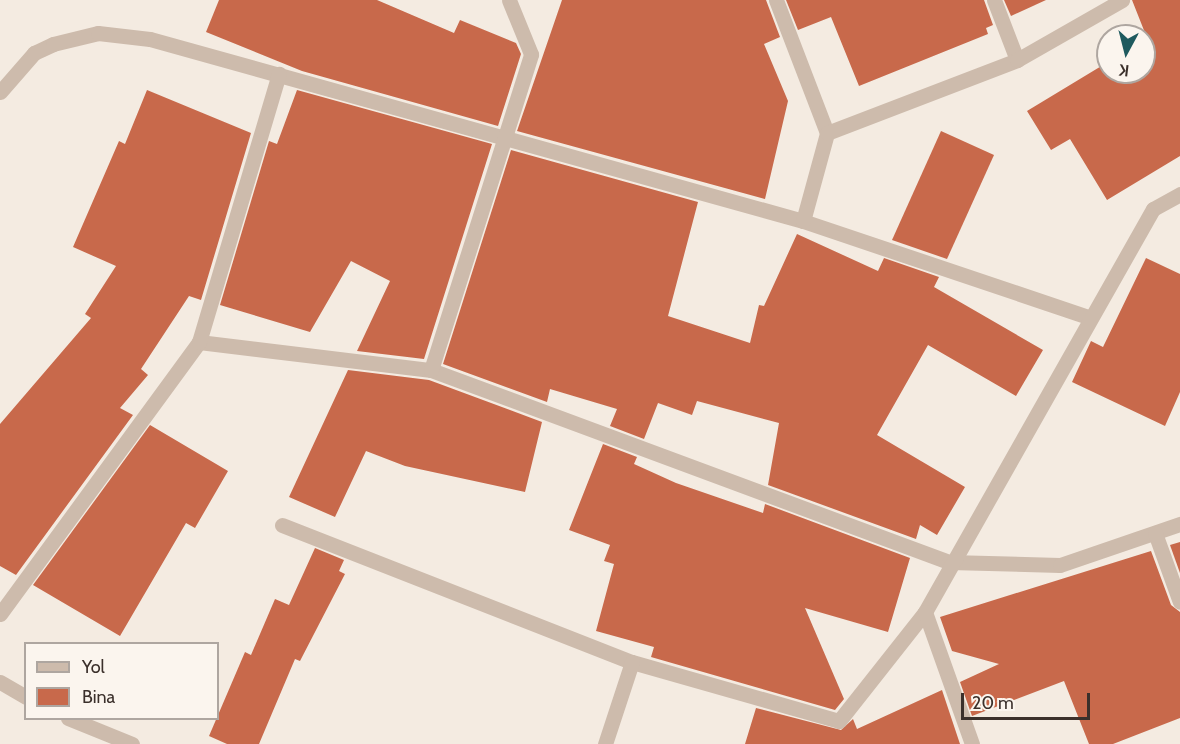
<!DOCTYPE html>
<html>
<head>
<meta charset="utf-8">
<style>
  body { margin:0 }
  #map { position:relative; width:1180px; height:744px; overflow:hidden; background:#f4ebe1; font-family:Cabin,sans-serif }
  div>[style] { position:absolute }
  .building>* { inset:0; background:#c8694b }
  .minor>* { height:15px; margin:-7.5px; padding:0 7.5px; transform-origin:7.5px; border-radius:7.5px; background:#cdbbac }
  span { translate:-50% -50%; white-space:nowrap; text-align:center; line-height:1.15; -webkit-text-stroke:4.5px #fbf5ee; paint-order:stroke }
  .legend { position:absolute; left:24px; top:642px; width:195px; height:78px; box-sizing:border-box; background:#fbf5ee; border:2px solid #aea6a0; margin:0; padding:8px 10px; list-style:none; font-size:18px; color:#3b302b }
  .legend li { display:flex; align-items:center; gap:12px; height:30px }
  .legend b { width:30px; border:2px solid #aea6a0 }
  .north { position:absolute; left:1096px; top:24px; width:60px; height:60px; box-sizing:border-box; background:#fbf5ee; border:2px solid #aea6a0; border-radius:50%; rotate:187deg; font-size:16px; font-weight:700; line-height:24px; text-align:center; color:#3b302b }
  .north::after { content:''; display:block; margin:auto; width:21px; height:27px; background:#1f5a5e; clip-path:polygon(50% 0,100% 100%,50% 72%,0 100%) }
  .scale { position:absolute; left:961px; top:693px; width:129px; height:27px; box-sizing:border-box; border:3px solid #3b302b; border-top:0; padding-left:8px; font-size:18px; line-height:21px; white-space:nowrap; color:#3b302b; -webkit-text-stroke:4px #fbf5ee; paint-order:stroke }
</style>
</head>
<body>
<div id="map">
  <div class="building">
    <div style="clip-path:polygon(219px 0,377px 0,454px 33px,460px 20px,516px 43px,521px 54px,498px 126px,302px 71px,206px 32px)"></div>
    <div style="clip-path:polygon(562px 0,766px 0,780px 37px,764px 44px,788px 101px,765px 199px,517px 131px)"></div>
    <div style="clip-path:polygon(786px 0,984px 0,993px 25px,986px 28px,988px 34px,859px 86px,831px 17px,798px 30px)"></div>
    <div style="clip-path:polygon(1004px 0,1046px 0,1011px 16px)"></div>
    <div style="clip-path:polygon(1132px 0,1180px 0,1180px 156px,1107px 200px,1070px 139px,1051px 150px,1027px 111px,1108px 62px,1108px 72px,1144px 72px,1147px 38px)"></div>
    <div style="clip-path:polygon(147px 90px,251px 133px,201px 300px,189px 296px,141px 369px,148px 375px,120px 408px,133px 415px,16px 575px,0 566px,0 424px,91px 318px,85px 314px,116px 266px,73px 247px,119px 141px,125px 144px)"></div>
    <div style="clip-path:polygon(297px 90px,492px 144px,424px 359px,357px 351px,390px 281px,351px 261px,310px 332px,220px 305px,269px 141px,277px 144px)"></div>
    <div style="clip-path:polygon(941px 131px,994px 155px,947px 259px,892px 240px)"></div>
    <div style="clip-path:polygon(511px 150px,698px 202px,668px 316px,750px 343px,759px 305px,764px 306px,797px 234px,878px 271px,884px 258px,939px 277px,934px 287px,1043px 350px,1016px 396px,928px 345px,877px 435px,965px 487px,937px 535px,920px 525px,916px 539px,768px 485px,779px 423px,697px 401px,692px 415px,658px 403px,644px 439px,610px 426px,617px 409px,550px 389px,547px 402px,443px 364px)"></div>
    <div style="clip-path:polygon(1146px 258px,1180px 274px,1180px 392px,1165px 426px,1072px 382px,1091px 341px,1103px 347px)"></div>
    <div style="clip-path:polygon(348px 370px,429px 380px,542px 422px,525px 492px,405px 466px,366px 451px,335px 517px,289px 497px)"></div>
    <div style="clip-path:polygon(150px 425px,228px 471px,195px 528px,186px 523px,120px 636px,33px 585px)"></div>
    <div style="clip-path:polygon(603px 444px,637px 457px,634px 464px,676px 483px,763px 513px,765px 504px,910px 558px,888px 632px,805px 608px,844px 699px,835px 710px,651px 657px,654px 647px,596px 631px,614px 564px,604px 561px,610px 545px,569px 530px)"></div>
    <div style="clip-path:polygon(1180px 542px,1180px 573px,1170px 545px)"></div>
    <div style="clip-path:polygon(315px 548px,344px 560px,339px 571px,345px 574px,300px 661px,295px 659px,259px 744px,227px 744px,209px 736px,245px 652px,251px 655px,275px 599px,289px 605px)"></div>
    <div style="clip-path:polygon(1151px 551px,1171px 605px,1180px 612px,1180px 718px,1113px 744px,1089px 744px,1064px 681px,972px 716px,960px 682px,999px 664px,952px 651px,940px 617px)"></div>
    <div style="clip-path:polygon(942px 690px,960px 744px,745px 744px,756px 708px,841px 730px,853px 719px,857px 729px)"></div>
  </div>
  <div class="minor">
    <div style="left:776px;top:0;width:142px;rotate:69deg"></div>
    <div style="left:994px;top:0;width:64px;rotate:69deg"></div>
    <div style="left:0;top:92px;width:52px;rotate:-48.9deg"></div>
    <div style="left:34px;top:53px;width:21px;rotate:-25deg"></div>
    <div style="left:53px;top:44px;width:46px;rotate:-13.7deg"></div>
    <div style="left:98px;top:33px;width:52px;rotate:6.6deg"></div>
    <div style="left:150px;top:39px;width:678px;rotate:15.57deg"></div>
    <div style="left:803px;top:221px;width:302px;rotate:18.6deg"></div>
    <div style="left:803px;top:221px;width:91px;rotate:-74.7deg"></div>
    <div style="left:827px;top:133px;width:204px;rotate:-21deg"></div>
    <div style="left:1017px;top:60px;width:121px;rotate:-29.7deg"></div>
    <div style="left:199px;top:342px;width:234px;rotate:6.9deg"></div>
    <div style="left:431px;top:370px;width:552px;rotate:20.34deg"></div>
    <div style="left:949px;top:562px;width:111px;rotate:1.5deg"></div>
    <div style="left:1060px;top:565px;width:127px;rotate:-18.9deg"></div>
    <div style="left:431px;top:370px;width:331px;rotate:-72.4deg"></div>
    <div style="left:531px;top:54px;width:58px;rotate:-112.2deg"></div>
    <div style="left:282px;top:525px;width:376px;rotate:21.4deg"></div>
    <div style="left:632px;top:662px;width:215px;rotate:15.9deg"></div>
    <div style="left:839px;top:721px;width:139px;rotate:-51.7deg"></div>
    <div style="left:925px;top:612px;width:463px;rotate:-60.5deg"></div>
    <div style="left:1153px;top:209px;width:31px;rotate:-29deg"></div>
    <div style="left:1155px;top:533px;width:73px;rotate:70.1deg"></div>
    <div style="left:925px;top:612px;width:140px;rotate:70.4deg"></div>
    <div style="left:0;top:614px;width:337px;rotate:-53.8deg"></div>
    <div style="left:199px;top:342px;width:280px;rotate:-73.4deg"></div>
    <div style="left:0;top:682px;width:30px;rotate:30deg"></div>
    <div style="left:68px;top:718px;width:69px;rotate:22.1deg"></div>
    <div style="left:605px;top:744px;width:86px;rotate:-71.8deg"></div>
  </div>
  <ul class="legend">
  <li><b style="height:8px;background:#cdbbac"></b>Yol</li>
  <li><b style="height:16px;background:#c8694b"></b>Bina</li>
  </ul>
  <div class="north">K</div>
  <div class="scale">20 m</div>
</div>
</body>
</html>
